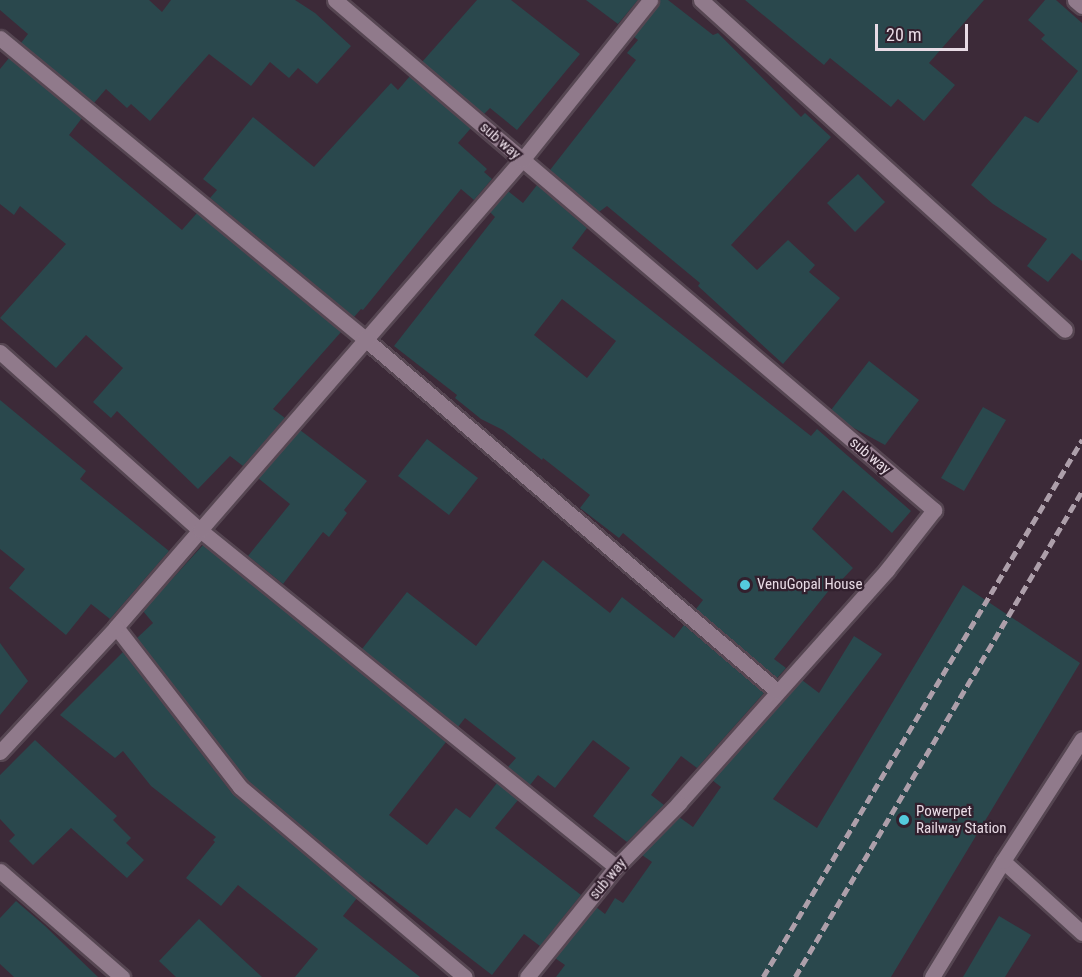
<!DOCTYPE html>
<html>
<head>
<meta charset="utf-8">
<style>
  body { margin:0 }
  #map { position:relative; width:1082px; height:977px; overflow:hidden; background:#3c2a38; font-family:"Roboto Condensed",sans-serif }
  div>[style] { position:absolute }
  .building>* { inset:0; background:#2a484d }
  .roads { filter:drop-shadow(2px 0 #564652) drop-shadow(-2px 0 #564652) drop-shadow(0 2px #564652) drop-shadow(0 -2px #564652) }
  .minor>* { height:15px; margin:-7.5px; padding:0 7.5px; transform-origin:7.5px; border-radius:7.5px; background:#907a8b }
  .tertiary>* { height:15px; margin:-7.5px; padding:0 7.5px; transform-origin:7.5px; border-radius:7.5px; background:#907a8b }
  .rail>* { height:4.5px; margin-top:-2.25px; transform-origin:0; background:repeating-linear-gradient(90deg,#ad9faa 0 9px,transparent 0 13.5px) }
  .dots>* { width:16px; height:16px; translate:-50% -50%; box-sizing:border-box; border:3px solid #32202e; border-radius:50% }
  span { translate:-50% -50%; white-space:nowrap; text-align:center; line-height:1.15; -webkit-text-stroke:4.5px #32202e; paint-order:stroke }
  .street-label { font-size:15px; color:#e8dbe5 }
  .poi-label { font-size:15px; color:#e8dbe5 }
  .left { translate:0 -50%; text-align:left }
  .scale { position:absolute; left:875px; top:24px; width:93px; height:27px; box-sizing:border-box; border:3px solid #e8dbe5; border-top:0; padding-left:8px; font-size:18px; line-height:21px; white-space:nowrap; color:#e8dbe5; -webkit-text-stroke:4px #32202e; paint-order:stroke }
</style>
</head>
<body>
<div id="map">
  <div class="building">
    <div style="clip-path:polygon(0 0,149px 0,162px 12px,171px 0,295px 0,315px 13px,351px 46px,317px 84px,298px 68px,289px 78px,270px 62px,251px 86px,209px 54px,150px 121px,131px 104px,127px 108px,106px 89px,94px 103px,21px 43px,28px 34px,0 10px)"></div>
    <div style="clip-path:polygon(477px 0,511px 0,580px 54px,517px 130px,490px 108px,484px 114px,422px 62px)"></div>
    <div style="clip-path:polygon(586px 0,638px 0,618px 24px)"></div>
    <div style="clip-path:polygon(660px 0,668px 0,713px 35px,718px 33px,801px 117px,805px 113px,831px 137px,731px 245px,757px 270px,788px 240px,815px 265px,809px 272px,840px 298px,783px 364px,698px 286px,700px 283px,607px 206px,599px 212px,550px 170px,636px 60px,627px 53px,638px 40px,633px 36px)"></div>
    <div style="clip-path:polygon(745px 0,984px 0,929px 63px,955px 85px,924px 121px,898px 99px,891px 107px,830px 58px,824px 65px)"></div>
    <div style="clip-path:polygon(1045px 0,1056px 0,1082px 23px,1082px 261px,1072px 253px,1048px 282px,1027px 266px,1047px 239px,993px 204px,971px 185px,1025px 116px,1038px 123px,1078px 71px,1041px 39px,1045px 35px,1028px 20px)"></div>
    <div style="clip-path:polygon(9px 58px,82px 118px,69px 135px,182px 230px,197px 213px,341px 332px,273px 409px,285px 418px,243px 466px,230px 456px,198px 489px,117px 411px,111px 418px,93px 402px,123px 368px,86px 335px,56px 368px,0 318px,66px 244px,20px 206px,14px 215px,0 204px,0 69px)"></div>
    <div style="clip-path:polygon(410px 76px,471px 128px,458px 143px,487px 169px,484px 172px,492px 179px,474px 200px,461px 189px,363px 310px,361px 309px,354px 317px,210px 198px,217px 190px,203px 179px,253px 117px,314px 167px,391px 83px,398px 90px)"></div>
    <div style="clip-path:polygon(858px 174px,885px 202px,855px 232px,827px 203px)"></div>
    <div style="clip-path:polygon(evenodd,537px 185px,587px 228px,572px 248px,811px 436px,817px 429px,911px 511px,892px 533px,843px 490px,812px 529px,853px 568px,836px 586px,834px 584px,774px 659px,786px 668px,777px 678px,696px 609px,703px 600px,623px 533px,619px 538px,580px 508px,590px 495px,543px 458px,542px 460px,503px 430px,481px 419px,455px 398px,457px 395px,394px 346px,495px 217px,490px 212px,508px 191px,523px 203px,537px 185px,562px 299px,616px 341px,587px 378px,534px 335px,562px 299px)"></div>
    <div style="clip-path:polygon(869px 361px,919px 400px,885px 445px,850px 426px,831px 410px)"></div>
    <div style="clip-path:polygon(0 400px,86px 471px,80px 479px,169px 551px,110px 619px,91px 604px,66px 635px,9px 588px,25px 569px,0 549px)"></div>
    <div style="clip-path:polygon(983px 407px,1006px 420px,964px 491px,941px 478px)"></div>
    <div style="clip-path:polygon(300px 430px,367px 481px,344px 510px,347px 513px,329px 537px,323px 532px,283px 584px,248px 556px,290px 504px,258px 478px)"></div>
    <div style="clip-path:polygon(427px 439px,478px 478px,449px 515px,398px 476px)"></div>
    <div style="clip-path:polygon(203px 545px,446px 742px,389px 815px,427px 845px,456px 808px,470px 818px,497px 783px,518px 800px,495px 828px,581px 895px,540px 946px,524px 934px,492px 975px,370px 881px,369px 883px,247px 780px,137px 638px,153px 623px,143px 611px)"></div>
    <div style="clip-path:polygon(543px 560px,610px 613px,622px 597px,674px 638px,684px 625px,764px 693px,697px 768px,681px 756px,651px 795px,664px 805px,627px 842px,593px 816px,630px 768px,593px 740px,555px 788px,538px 775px,530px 785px,508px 767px,516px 758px,465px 718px,458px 727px,362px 649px,407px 592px,476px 646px)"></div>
    <div style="clip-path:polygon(963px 585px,1080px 663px,891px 977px,556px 977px,565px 965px,555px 958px,596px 907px,605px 914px,615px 898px,623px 903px,652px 862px,642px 855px,679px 817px,693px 827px,721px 787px,712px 780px,802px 680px,819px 693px,854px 636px,882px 654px,773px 799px,817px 828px)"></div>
    <div style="clip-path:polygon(0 643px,28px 681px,0 715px)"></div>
    <div style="clip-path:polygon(123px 652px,232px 793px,357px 898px,343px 916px,420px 977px,295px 977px,318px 949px,238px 885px,221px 906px,186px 878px,215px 842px,213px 840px,216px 837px,151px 786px,123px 751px,115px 758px,60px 715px)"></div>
    <div style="clip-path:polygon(35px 740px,117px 816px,113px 820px,131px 838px,126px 843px,144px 860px,127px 878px,71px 828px,33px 865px,9px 841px,15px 835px,0 819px,0 775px)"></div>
    <div style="clip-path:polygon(16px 901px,45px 926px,98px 977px,14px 977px,0 964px,0 918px)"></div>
    <div style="clip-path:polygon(999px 916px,1031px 935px,1005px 977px,963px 977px)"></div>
    <div style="clip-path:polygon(199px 919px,262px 977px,176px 977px,159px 961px)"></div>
  </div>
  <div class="roads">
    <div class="minor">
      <div style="left:335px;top:0;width:787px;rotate:40.41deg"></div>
      <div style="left:934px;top:510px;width:76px;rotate:128.1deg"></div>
      <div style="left:887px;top:570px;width:312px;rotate:131.8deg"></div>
      <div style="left:679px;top:803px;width:90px;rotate:134.5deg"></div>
      <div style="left:616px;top:867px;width:141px;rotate:129deg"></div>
      <div style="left:701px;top:0;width:491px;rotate:42.2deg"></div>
      <div style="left:1075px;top:0;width:9px;rotate:41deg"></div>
      <div style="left:0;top:38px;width:473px;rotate:39.5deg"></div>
      <div style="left:365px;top:339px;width:542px;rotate:40.51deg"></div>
      <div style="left:0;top:352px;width:268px;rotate:41.7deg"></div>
      <div style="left:200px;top:530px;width:128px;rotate:130.9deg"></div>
      <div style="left:116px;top:627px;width:202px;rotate:52.2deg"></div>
      <div style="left:240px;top:787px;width:294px;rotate:40.2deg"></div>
      <div style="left:0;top:752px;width:171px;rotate:-47.1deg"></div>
      <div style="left:1003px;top:861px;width:107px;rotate:42.3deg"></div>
      <div style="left:616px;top:867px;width:535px;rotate:-140.99deg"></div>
      <div style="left:200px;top:530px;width:490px;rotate:-49deg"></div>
      <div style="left:522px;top:160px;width:205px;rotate:-51.3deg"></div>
      <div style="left:0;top:871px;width:162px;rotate:41deg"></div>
    </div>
    <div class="tertiary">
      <div style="left:932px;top:977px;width:136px;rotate:-58.5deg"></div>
      <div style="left:1003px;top:861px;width:145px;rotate:-57.1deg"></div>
    </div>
  </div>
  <div class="rail">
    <div style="left:763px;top:977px;width:625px;rotate:-59.29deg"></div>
    <div style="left:795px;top:977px;width:564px;rotate:-59.44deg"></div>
  </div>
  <div class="dots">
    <div style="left:745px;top:585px;background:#54cadd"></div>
    <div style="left:904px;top:820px;background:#54cadd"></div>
  </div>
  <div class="street-label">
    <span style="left:500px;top:141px;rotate:41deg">sub way</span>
    <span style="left:870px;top:456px;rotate:40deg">sub way</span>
    <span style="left:608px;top:879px;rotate:-50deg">sub way</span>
  </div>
  <div class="poi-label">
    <span class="left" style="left:757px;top:585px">VenuGopal House</span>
    <span class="left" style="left:916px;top:820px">Powerpet<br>Railway Station</span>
  </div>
  <div class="scale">20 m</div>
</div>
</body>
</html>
